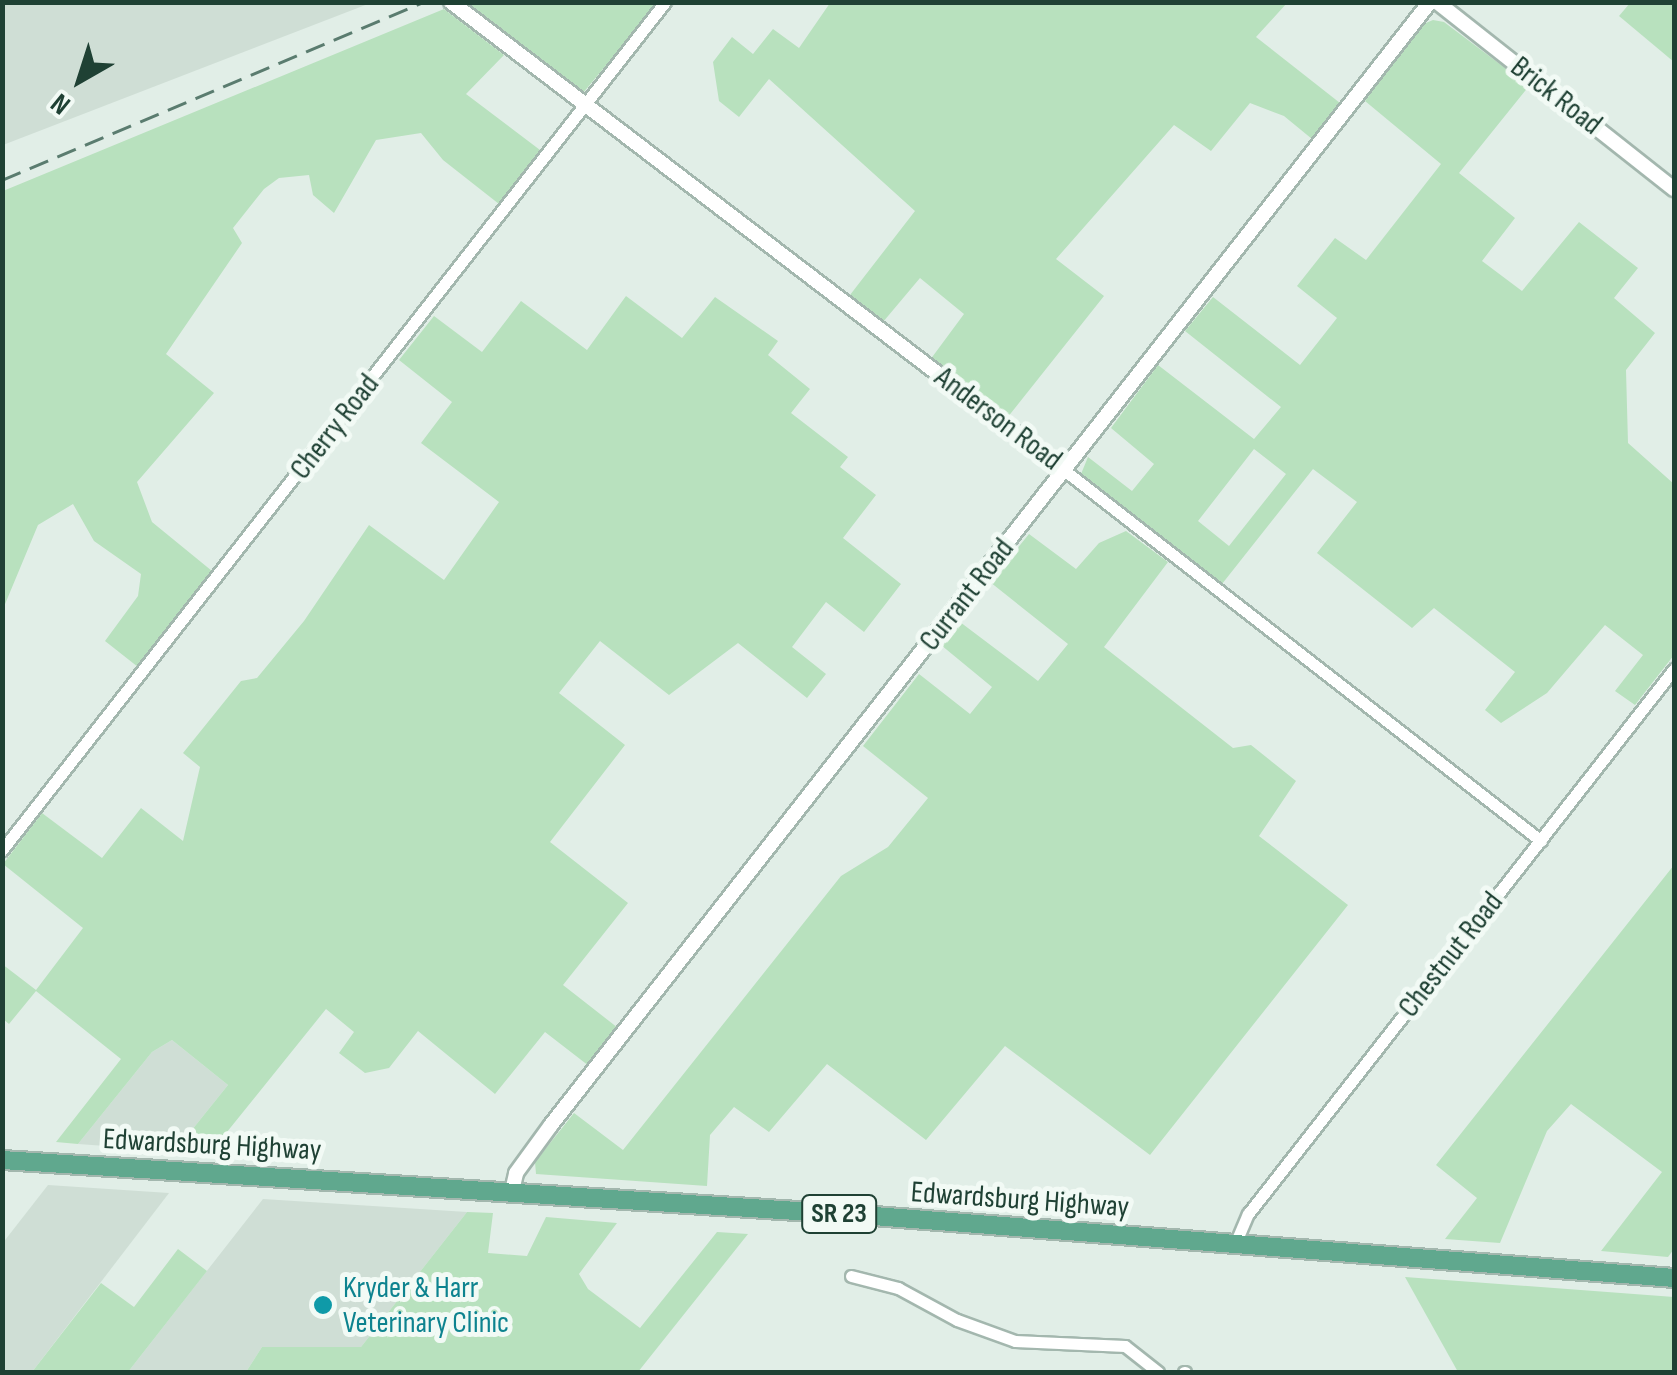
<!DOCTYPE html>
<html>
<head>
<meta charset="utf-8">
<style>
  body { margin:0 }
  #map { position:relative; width:1677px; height:1375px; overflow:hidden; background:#e1eee7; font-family:"Sofia Sans Condensed",sans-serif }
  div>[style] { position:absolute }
  .built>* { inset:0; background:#cfded5 }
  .green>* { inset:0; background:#b8e1be }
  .roads { filter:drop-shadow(2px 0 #a3b7ae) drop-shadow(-2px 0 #a3b7ae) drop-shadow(0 2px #a3b7ae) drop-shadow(0 -2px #a3b7ae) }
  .minor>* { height:11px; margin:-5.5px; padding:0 5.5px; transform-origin:5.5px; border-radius:5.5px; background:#fff }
  .tertiary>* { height:14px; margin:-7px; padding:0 7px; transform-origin:7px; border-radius:7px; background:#fff }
  .primary>* { height:18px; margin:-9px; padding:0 9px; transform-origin:9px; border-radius:9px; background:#60a88e }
  .rail>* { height:2.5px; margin-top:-1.25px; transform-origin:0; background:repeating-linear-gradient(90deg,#5a7c6f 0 20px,transparent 0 30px) }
  .dots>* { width:28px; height:28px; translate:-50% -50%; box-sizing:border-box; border:5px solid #f2faf5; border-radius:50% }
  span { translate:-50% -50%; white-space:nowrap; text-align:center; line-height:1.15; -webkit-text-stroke:10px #f2faf5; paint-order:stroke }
  .shield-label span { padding:2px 8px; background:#f2faf5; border:2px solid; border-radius:8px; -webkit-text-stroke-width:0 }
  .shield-label { font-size:28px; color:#1f4134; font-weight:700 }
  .street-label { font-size:30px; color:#1f4134 }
  .culture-label { font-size:30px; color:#0d838f }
  .left { translate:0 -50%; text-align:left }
  .frame { position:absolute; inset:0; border:5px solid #1f4134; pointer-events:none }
  .north { position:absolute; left:30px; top:30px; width:100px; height:100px; -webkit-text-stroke:8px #f2faf5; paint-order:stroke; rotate:219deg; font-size:28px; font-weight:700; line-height:40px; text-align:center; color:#1f4134 }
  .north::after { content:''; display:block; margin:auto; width:35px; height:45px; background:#1f4134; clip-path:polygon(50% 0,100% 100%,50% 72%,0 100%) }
</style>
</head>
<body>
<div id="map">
  <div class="built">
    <div style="clip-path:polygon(3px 2px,365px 2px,368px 4px,3px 145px)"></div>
    <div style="clip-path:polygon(172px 1040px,228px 1085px,175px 1151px,78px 1144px,152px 1052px)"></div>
    <div style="clip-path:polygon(48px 1185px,169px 1193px,32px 1372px,3px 1372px,2px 1244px)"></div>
    <div style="clip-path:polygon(263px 1199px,467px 1212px,361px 1347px,262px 1347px,246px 1372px,128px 1372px)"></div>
  </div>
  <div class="green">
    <div style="clip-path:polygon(461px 3px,658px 3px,583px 93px)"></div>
    <div style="clip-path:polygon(830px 3px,1287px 3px,1256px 37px,1340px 103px,1312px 139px,1284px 116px,1250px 103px,1211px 151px,1174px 125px,1056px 259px,1104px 296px,1007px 418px,930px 360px,964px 314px,920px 278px,883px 322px,850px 295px,915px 211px,769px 79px,739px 117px,719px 101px,713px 62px,732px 37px,753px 54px,773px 29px,799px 48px)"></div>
    <div style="clip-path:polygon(1630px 3px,1674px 3px,1674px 62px,1619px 16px)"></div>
    <div style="clip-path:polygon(444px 9px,504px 55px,466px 94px,540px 150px,499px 204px,443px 160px,421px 133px,376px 140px,334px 213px,313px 195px,309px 175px,279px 178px,264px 189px,233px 228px,242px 243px,166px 354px,214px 393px,137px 482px,152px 522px,212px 571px,138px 667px,105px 641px,138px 596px,141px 574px,94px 541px,73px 504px,38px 525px,3px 609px,3px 191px)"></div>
    <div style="clip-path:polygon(evenodd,1433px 20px,1444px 22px,1529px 86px,1459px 173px,1515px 218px,1482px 261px,1522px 291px,1579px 222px,1638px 268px,1614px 298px,1655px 333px,1626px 370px,1628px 443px,1674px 484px,1674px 655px,1635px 705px,1615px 691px,1643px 655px,1605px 625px,1547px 693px,1501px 723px,1485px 710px,1515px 672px,1434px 608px,1412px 628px,1317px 553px,1357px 502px,1313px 469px,1222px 584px,1081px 474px,1088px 457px,1132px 491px,1154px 464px,1111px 428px,1158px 365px,1254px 439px,1281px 407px,1185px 331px,1213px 297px,1300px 365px,1337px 318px,1297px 286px,1335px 238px,1366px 260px,1441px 164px,1365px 101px,1421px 25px,1433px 20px,1254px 449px,1286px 474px,1229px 546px,1198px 521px,1254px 449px)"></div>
    <div style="clip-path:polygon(626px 296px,682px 338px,715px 297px,778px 341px,768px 355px,810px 389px,791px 413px,848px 457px,840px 467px,876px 495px,843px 538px,901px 584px,864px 632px,826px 602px,792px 647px,826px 674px,807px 698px,738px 643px,669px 695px,600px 641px,559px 693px,625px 745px,550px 842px,628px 903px,563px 985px,618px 1028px,589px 1066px,545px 1032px,495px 1094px,418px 1031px,389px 1068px,365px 1073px,339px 1053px,354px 1032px,326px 1009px,210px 1153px,175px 1151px,228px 1085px,172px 1040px,152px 1052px,78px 1144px,56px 1142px,121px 1059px,36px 991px,9px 1024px,3px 1019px,2px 964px,36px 990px,83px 928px,3px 864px,42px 813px,102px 858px,141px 808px,183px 841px,200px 767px,183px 753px,241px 681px,257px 678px,304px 621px,369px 525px,444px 580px,499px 502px,421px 443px,452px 402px,399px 360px,434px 316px,482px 352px,521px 301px,587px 350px)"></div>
    <div style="clip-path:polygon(1126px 531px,1168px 562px,1104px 647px,1233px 748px,1251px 745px,1296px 781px,1259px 836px,1348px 905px,1150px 1155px,1005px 1046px,926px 1140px,827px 1064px,769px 1132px,734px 1107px,710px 1135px,707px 1186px,536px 1174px,535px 1162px,574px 1113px,623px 1150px,841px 876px,888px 847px,928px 798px,863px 746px,919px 674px,970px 714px,992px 687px,941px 645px,960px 622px,1038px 681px,1068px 644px,990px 582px,1029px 534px,1076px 569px,1099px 543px)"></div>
    <div style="clip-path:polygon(1674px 865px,1674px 1249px,1668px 1257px,1601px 1251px,1662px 1172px,1571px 1104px,1547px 1131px,1500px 1243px,1445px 1239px,1477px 1198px,1436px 1165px)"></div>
    <div style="clip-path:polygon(467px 1212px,493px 1213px,488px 1253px,527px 1256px,546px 1217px,617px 1223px,579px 1274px,588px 1289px,640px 1328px,717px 1232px,748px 1234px,638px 1372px,246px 1372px,262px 1347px,361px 1347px)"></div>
    <div style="clip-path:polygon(178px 1249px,207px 1271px,128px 1372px,32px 1372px,101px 1283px,134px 1307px)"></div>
    <div style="clip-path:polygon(1405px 1277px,1674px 1297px,1674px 1372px,1458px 1372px)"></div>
  </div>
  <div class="roads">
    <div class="minor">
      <div style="left:1064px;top:470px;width:604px;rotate:37.87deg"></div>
      <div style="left:2px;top:850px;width:1076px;rotate:-51.98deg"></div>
      <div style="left:1235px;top:1244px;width:33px;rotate:-67deg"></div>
      <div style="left:1248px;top:1214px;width:692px;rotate:-51.99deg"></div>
      <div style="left:851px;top:1276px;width:49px;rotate:14.3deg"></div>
      <div style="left:898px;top:1288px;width:67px;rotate:28.5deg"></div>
      <div style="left:957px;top:1320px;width:62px;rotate:19.9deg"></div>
      <div style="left:1015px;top:1341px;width:110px;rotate:2.6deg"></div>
      <div style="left:1125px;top:1346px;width:42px;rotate:38.2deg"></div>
      <div style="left:1184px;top:1372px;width:1px"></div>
    </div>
    <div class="tertiary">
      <div style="left:451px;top:2px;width:771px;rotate:37.36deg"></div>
      <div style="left:1437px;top:2px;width:302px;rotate:38.3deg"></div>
      <div style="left:512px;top:1191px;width:18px;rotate:-77deg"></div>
      <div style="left:516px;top:1173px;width:59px;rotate:-53.9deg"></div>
      <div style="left:551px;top:1125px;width:1426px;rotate:-51.95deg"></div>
    </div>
    <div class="primary">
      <div style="left:2px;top:1160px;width:874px;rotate:3.67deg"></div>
      <div style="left:874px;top:1216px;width:802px;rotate:4.43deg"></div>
    </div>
  </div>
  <div class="rail">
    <div style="left:2px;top:180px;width:457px;rotate:-22.9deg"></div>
  </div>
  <div class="dots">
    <div style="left:323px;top:1305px;background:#0f9aa8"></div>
  </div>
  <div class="shield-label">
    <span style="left:839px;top:1214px">SR 23</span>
  </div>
  <div class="street-label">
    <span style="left:1556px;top:96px;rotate:38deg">Brick Road</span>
    <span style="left:998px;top:419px;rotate:37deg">Anderson Road</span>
    <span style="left:335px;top:427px;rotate:-52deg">Cherry Road</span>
    <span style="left:967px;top:595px;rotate:-52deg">Currant Road</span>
    <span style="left:1451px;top:955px;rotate:-52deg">Chestnut Road</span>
    <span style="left:212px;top:1145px;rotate:3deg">Edwardsburg Highway</span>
    <span style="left:1020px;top:1200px;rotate:4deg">Edwardsburg Highway</span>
  </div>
  <div class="culture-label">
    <span class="left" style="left:343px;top:1305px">Kryder &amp; Harr<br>Veterinary Clinic</span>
  </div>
  <div class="frame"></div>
  <div class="north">N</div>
</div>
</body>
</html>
